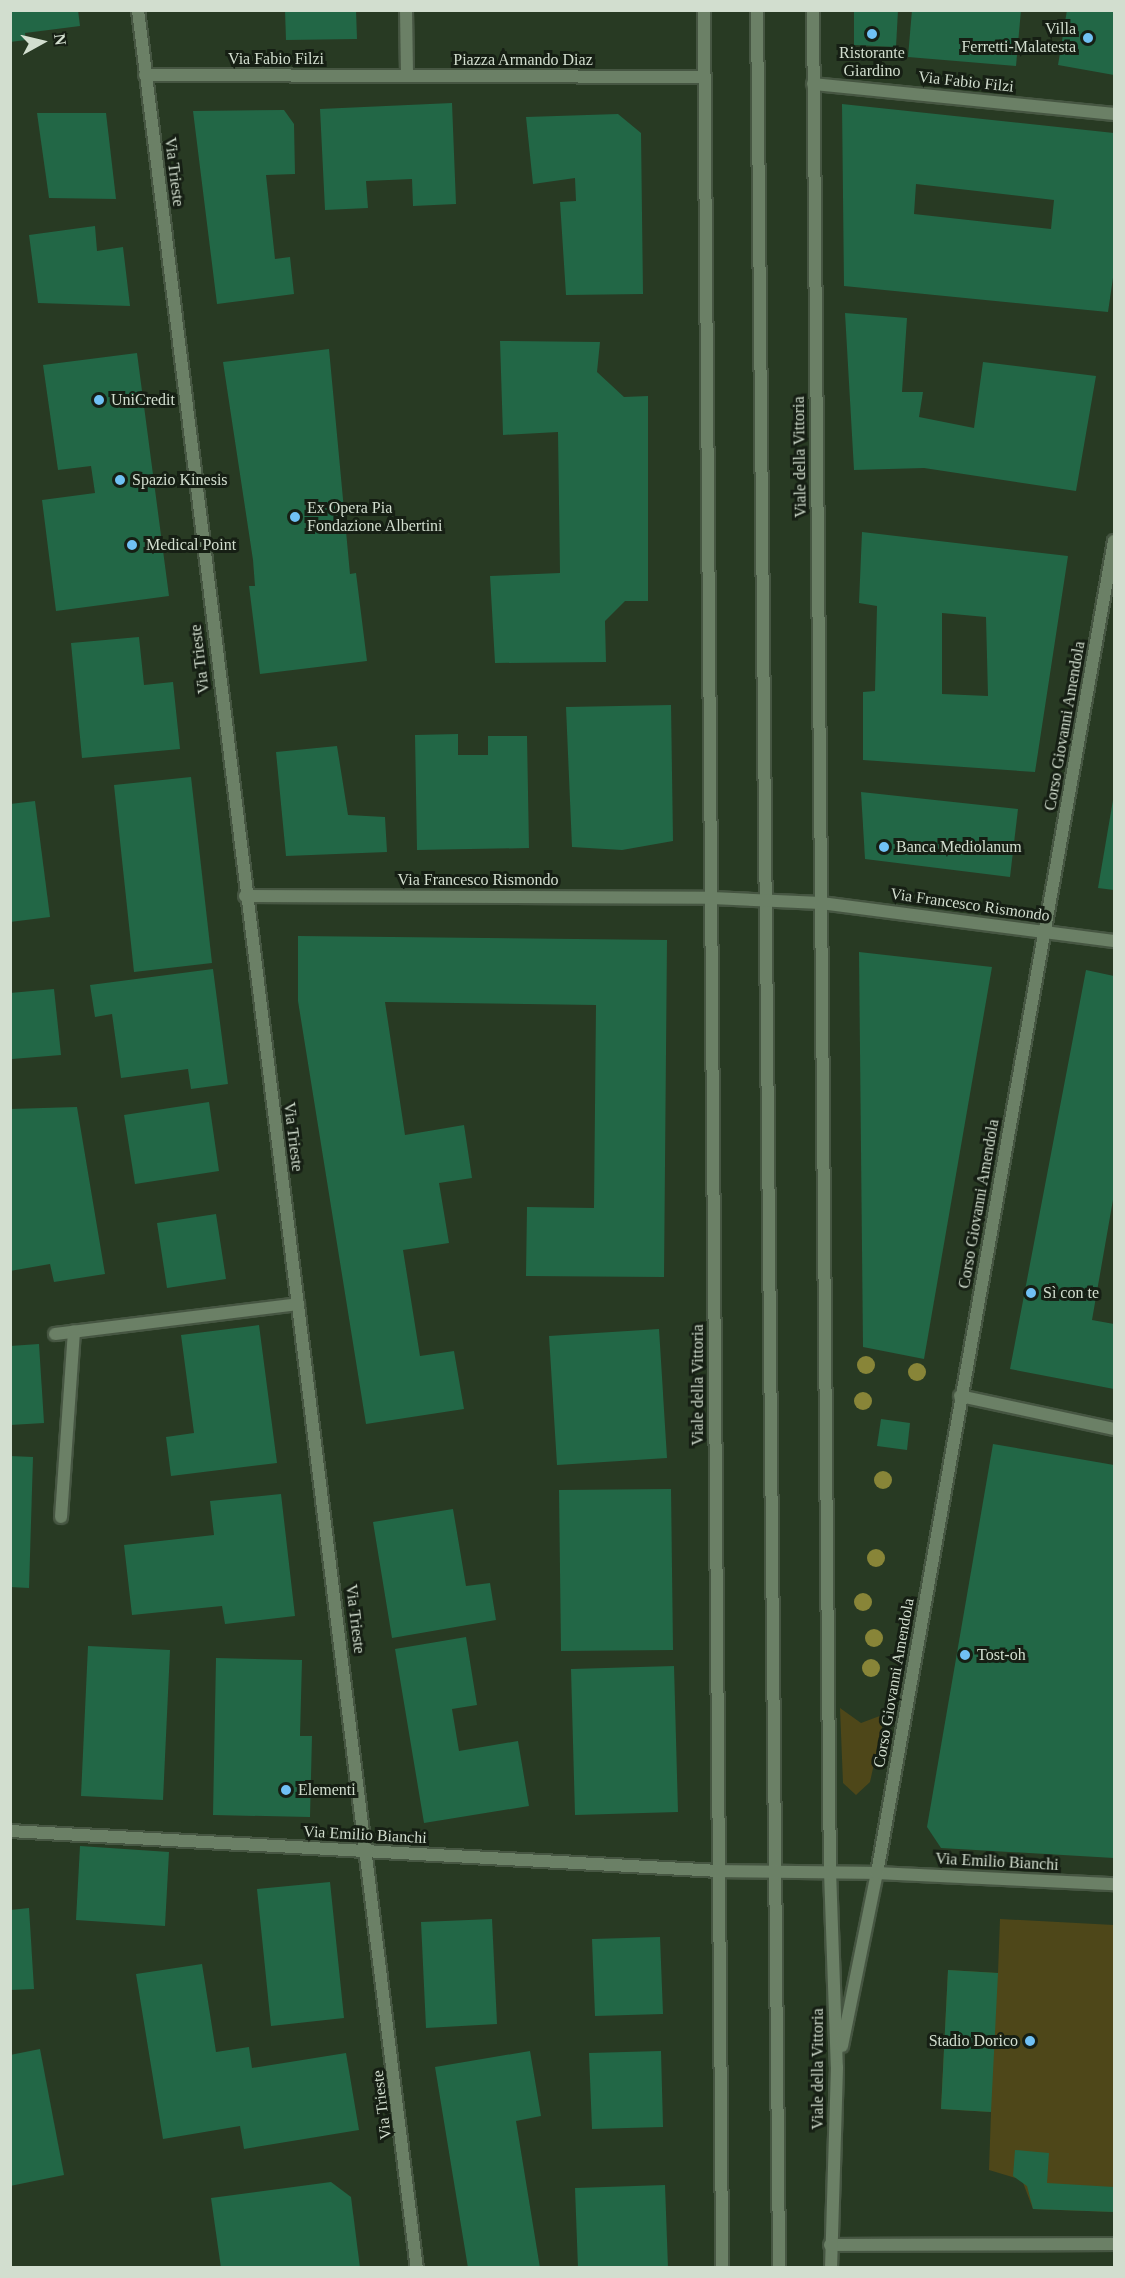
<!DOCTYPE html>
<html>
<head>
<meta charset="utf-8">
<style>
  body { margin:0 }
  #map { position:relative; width:1125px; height:2278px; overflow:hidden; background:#283a23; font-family:"Times New Roman",serif }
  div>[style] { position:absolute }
  .green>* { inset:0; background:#4e4719 }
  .building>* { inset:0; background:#226746 }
  .roads { filter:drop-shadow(2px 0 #465642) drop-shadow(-2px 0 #465642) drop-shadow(0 2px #465642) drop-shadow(0 -2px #465642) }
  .service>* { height:12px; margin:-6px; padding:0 6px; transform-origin:6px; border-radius:6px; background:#6b8066 }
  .pedestrian>* { height:12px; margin:-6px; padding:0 6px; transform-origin:6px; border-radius:6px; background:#6b8066 }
  .minor>* { height:12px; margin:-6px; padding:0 6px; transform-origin:6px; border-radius:6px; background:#6b8066 }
  .tertiary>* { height:12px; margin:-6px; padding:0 6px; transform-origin:6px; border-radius:6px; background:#6b8066 }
  .trees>* { width:18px; height:18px; margin:-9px; border-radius:50%; background:#888538 }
  .dots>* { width:16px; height:16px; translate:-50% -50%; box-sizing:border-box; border:3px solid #161f14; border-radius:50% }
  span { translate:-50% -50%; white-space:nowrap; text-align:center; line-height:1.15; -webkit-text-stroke:6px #161f14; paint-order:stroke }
  .poi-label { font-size:16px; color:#d2decf }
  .right { translate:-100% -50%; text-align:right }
  .left { translate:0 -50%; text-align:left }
  .street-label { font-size:16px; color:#d2decf }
  .frame { position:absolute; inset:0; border:12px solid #d2decf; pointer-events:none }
  .north { position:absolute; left:12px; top:12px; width:60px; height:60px; -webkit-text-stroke:4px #161f14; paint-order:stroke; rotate:82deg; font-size:16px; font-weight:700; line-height:24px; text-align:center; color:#d2decf }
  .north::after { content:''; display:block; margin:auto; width:21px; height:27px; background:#d2decf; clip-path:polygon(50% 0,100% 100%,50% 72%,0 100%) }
</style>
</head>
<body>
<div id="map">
  <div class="green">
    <div style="clip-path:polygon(840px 1708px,861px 1723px,885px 1714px,870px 1782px,856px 1795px,843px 1783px)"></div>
    <div style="clip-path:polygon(1000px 1919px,1114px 1925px,1114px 2212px,1033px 2209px,1022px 2180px,989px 2170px,991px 2112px,941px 2109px,948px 1970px,998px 1973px)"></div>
  </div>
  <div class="building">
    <div style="clip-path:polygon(10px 10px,78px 10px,80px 26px,25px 33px,26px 40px,10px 42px)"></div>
    <div style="clip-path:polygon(285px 10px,356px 10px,357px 39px,286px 40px)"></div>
    <div style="clip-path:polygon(854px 10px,898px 10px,896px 47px,854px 45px)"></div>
    <div style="clip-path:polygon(912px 10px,1021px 10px,1016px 66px,908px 57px)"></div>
    <div style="clip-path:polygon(1067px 10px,1114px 10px,1114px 75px,1058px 65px)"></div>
    <div style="clip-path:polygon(452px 103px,456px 204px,413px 206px,412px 179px,366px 181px,368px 208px,325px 210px,320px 109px)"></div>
    <div style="clip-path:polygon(evenodd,842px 104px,1114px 133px,1114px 271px,1108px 312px,844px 286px,842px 104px,916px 184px,1054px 200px,1051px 229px,914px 214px,916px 184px)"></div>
    <div style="clip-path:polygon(284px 110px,294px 124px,295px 174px,266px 175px,275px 259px,290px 257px,294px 294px,217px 304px,193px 111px)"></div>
    <div style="clip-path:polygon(37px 113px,106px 113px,116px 199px,49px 198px)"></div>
    <div style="clip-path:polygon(618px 114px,641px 133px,643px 294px,566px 295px,560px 202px,576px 201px,575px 178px,533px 184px,526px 117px)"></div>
    <div style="clip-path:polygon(95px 226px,97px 251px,123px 247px,130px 306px,38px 303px,29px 235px)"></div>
    <div style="clip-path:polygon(845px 313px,907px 318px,902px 392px,923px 392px,919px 417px,974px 428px,983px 362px,1096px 376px,1076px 491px,924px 468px,854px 470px)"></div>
    <div style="clip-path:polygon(500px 341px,600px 342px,597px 372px,624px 397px,648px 396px,648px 601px,625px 601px,605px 621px,606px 662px,495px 663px,490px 576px,560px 573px,558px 432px,503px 435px)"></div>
    <div style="clip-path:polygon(329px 349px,350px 574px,356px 573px,367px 661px,260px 674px,249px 586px,255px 586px,253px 560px,223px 362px)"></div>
    <div style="clip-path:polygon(137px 353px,169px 596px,56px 611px,42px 500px,95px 493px,91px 466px,58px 470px,43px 365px)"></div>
    <div style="clip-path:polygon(evenodd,862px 532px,1068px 556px,1035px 772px,863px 760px,863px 692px,875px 691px,877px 606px,859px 603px,862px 532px,942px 613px,986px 617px,988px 696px,942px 694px,942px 613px)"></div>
    <div style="clip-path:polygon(139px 637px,144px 685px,173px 682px,180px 749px,82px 758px,71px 643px)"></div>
    <div style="clip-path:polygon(671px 705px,673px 841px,622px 850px,572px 847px,566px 707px)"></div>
    <div style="clip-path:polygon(458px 734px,458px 755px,488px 755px,488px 736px,527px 736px,529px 848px,417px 850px,415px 735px)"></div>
    <div style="clip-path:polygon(337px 746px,348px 815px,385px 817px,387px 852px,286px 856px,276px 752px)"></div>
    <div style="clip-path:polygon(191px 777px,212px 963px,134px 972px,114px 785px)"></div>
    <div style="clip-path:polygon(861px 792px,1018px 809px,1010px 877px,865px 859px)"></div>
    <div style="clip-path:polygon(1113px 800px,1114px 800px,1114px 890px,1098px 888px)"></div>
    <div style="clip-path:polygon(35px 801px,50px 917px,10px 922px,10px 804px)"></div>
    <div style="clip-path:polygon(298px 936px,667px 940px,664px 1277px,526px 1276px,527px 1207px,594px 1208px,596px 1005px,385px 1002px,405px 1135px,464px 1125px,472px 1178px,439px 1183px,449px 1243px,403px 1250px,420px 1356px,454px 1351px,464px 1409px,366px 1424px,298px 1001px)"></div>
    <div style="clip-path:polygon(859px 952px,992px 967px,924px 1359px,863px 1347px)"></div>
    <div style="clip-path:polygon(213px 969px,228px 1084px,191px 1089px,188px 1069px,121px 1078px,112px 1014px,95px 1017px,90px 985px)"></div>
    <div style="clip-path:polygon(1086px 970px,1114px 976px,1114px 1194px,1092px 1320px,1114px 1324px,1114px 1389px,1010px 1369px)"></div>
    <div style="clip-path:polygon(54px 989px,61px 1055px,12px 1059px,10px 993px)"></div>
    <div style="clip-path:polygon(209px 1102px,219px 1171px,135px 1184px,124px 1115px)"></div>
    <div style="clip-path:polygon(77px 1107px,105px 1274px,54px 1282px,50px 1264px,10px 1271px,10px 1109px)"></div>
    <div style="clip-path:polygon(216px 1214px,226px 1279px,167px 1288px,157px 1223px)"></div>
    <div style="clip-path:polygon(259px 1325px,277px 1463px,171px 1476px,166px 1437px,194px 1433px,181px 1335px)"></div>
    <div style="clip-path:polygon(659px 1329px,667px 1458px,557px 1465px,549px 1336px)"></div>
    <div style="clip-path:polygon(39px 1344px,44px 1423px,10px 1425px,10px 1346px)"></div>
    <div style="clip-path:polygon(881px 1419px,910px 1423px,907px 1450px,877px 1446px)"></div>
    <div style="clip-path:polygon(993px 1444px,1114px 1465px,1114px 1858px,941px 1848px,927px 1827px)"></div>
    <div style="clip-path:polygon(10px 1456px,33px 1457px,29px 1588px,10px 1587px)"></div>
    <div style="clip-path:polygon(671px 1489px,673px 1650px,561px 1651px,559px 1490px)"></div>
    <div style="clip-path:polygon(281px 1494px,295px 1616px,225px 1624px,222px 1606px,132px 1615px,124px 1545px,214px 1535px,210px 1501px)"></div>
    <div style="clip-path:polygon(453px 1509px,466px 1586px,490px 1583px,496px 1620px,392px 1638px,373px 1522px)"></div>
    <div style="clip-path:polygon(466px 1637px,477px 1705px,452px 1709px,459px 1751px,518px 1741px,529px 1806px,424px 1823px,395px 1649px)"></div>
    <div style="clip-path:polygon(88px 1646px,170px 1650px,163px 1800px,81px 1796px)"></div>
    <div style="clip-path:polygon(216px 1658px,302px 1660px,300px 1736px,312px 1736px,310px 1817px,213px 1815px)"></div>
    <div style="clip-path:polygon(674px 1666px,678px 1812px,575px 1815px,571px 1669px)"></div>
    <div style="clip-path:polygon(80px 1846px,169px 1852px,165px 1926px,76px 1920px)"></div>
    <div style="clip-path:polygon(330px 1882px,344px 2018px,271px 2026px,257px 1889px)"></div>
    <div style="clip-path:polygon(29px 1908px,34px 1989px,10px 1990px,10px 1910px)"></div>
    <div style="clip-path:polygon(492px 1919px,497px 2024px,426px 2028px,421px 1922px)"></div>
    <div style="clip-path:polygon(660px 1937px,663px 2014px,595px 2016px,592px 1939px)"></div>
    <div style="clip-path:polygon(202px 1964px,216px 2052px,249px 2047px,252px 2068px,346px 2053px,359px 2130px,244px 2149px,240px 2126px,163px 2139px,136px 1974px)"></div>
    <div style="clip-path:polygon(948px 1970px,998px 1973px,991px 2112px,941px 2109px)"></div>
    <div style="clip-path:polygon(40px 2049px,64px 2175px,10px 2186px,10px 2055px)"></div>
    <div style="clip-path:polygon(530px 2051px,541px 2116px,516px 2121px,540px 2268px,468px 2268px,435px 2067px)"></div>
    <div style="clip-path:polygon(661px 2051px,663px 2127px,592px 2129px,589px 2053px)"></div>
    <div style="clip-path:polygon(1015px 2150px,1049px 2153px,1047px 2183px,1114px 2187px,1114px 2212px,1033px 2209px,1027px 2186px,1013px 2176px)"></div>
    <div style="clip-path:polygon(331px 2182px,351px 2197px,360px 2268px,221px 2268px,211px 2198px)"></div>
    <div style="clip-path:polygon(665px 2185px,668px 2268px,578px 2268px,575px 2188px)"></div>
  </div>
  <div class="roads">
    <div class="service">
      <div style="left:55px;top:1334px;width:245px;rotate:-7deg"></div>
      <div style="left:61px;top:1517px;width:186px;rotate:-86deg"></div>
      <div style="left:830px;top:2245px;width:284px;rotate:-0.2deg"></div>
    </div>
    <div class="pedestrian">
      <div style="left:757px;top:10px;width:2258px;rotate:89.44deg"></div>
    </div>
    <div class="minor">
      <div style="left:406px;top:10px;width:66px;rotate:89.1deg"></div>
      <div style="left:145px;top:75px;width:560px;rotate:0.2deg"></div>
      <div style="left:813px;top:84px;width:302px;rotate:5.7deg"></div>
      <div style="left:245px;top:896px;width:467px;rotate:0.2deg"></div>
      <div style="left:712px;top:898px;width:109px;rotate:2.6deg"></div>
      <div style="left:821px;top:903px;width:295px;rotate:7.4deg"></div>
      <div style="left:960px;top:1396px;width:157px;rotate:12.1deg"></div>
      <div style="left:10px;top:1831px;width:709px;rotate:3.23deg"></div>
      <div style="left:877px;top:1873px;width:237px;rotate:2.7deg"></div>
    </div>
    <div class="tertiary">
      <div style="left:138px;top:10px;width:2275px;rotate:82.96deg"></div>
      <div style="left:704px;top:10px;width:2258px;rotate:89.54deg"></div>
      <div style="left:813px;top:10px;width:1861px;rotate:89.48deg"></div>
      <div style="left:830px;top:1871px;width:196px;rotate:88deg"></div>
      <div style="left:837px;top:2067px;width:201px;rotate:91.7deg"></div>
      <div style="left:718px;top:1871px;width:159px;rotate:0.7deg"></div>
      <div style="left:842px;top:2046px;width:177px;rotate:-78.6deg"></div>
      <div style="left:877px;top:1873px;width:1353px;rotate:-79.91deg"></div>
    </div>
  </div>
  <div class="trees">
    <div style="left:866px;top:1365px"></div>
    <div style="left:917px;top:1372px"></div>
    <div style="left:863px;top:1401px"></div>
    <div style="left:883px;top:1480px"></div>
    <div style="left:876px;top:1558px"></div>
    <div style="left:863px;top:1602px"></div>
    <div style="left:874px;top:1638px"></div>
    <div style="left:871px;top:1668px"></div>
  </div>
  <div class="dots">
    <div style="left:872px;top:34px;background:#70c1f4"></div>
    <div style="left:1088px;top:38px;background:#70c1f4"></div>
    <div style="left:99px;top:400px;background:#70c1f4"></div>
    <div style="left:120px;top:480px;background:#70c1f4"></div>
    <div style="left:295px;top:517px;background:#70c1f4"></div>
    <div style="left:132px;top:545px;background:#70c1f4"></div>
    <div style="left:884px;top:847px;background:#70c1f4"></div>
    <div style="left:1031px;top:1293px;background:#70c1f4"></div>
    <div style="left:965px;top:1655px;background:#70c1f4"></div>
    <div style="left:286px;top:1790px;background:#70c1f4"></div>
    <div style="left:1030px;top:2041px;background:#70c1f4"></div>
  </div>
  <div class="poi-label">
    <span class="right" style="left:1076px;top:38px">Villa<br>Ferretti-Malatesta</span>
    <span style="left:872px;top:62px">Ristorante<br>Giardino</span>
    <span class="left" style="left:111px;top:400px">UniCredit</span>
    <span class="left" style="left:132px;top:480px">Spazio Kinesis</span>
    <span class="left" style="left:307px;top:517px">Ex Opera Pia<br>Fondazione Albertini</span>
    <span class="left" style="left:146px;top:545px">Medical Point</span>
    <span class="left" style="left:896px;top:847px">Banca Mediolanum</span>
    <span class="left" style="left:1043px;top:1293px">Sì con te</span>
    <span class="left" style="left:977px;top:1655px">Tost-oh</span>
    <span class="left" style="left:298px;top:1790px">Elementi</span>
    <span class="right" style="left:1018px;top:2041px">Stadio Dorico</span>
  </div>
  <div class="street-label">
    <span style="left:276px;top:59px">Via Fabio Filzi</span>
    <span style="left:523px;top:60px">Piazza Armando Diaz</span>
    <span style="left:966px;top:82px;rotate:6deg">Via Fabio Filzi</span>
    <span style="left:174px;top:172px;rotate:83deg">Via Trieste</span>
    <span style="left:800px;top:457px;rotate:-91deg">Viale della Vittoria</span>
    <span style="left:200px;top:659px;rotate:-97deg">Via Trieste</span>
    <span style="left:1065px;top:726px;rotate:-80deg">Corso Giovanni Amendola</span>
    <span style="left:478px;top:880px">Via Francesco Rismondo</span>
    <span style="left:970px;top:905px;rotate:8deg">Via Francesco Rismondo</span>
    <span style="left:293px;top:1137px;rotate:83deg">Via Trieste</span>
    <span style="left:979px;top:1204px;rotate:-80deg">Corso Giovanni Amendola</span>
    <span style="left:698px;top:1385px;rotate:-90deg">Viale della Vittoria</span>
    <span style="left:355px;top:1619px;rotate:83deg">Via Trieste</span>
    <span style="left:894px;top:1683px;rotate:-80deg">Corso Giovanni Amendola</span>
    <span style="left:365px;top:1835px;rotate:3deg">Via Emilio Bianchi</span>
    <span style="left:997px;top:1862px;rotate:3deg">Via Emilio Bianchi</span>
    <span style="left:818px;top:2069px;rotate:-90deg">Viale della Vittoria</span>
    <span style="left:382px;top:2105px;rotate:-97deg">Via Trieste</span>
  </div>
  <div class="frame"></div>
  <div class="north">N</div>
</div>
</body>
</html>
